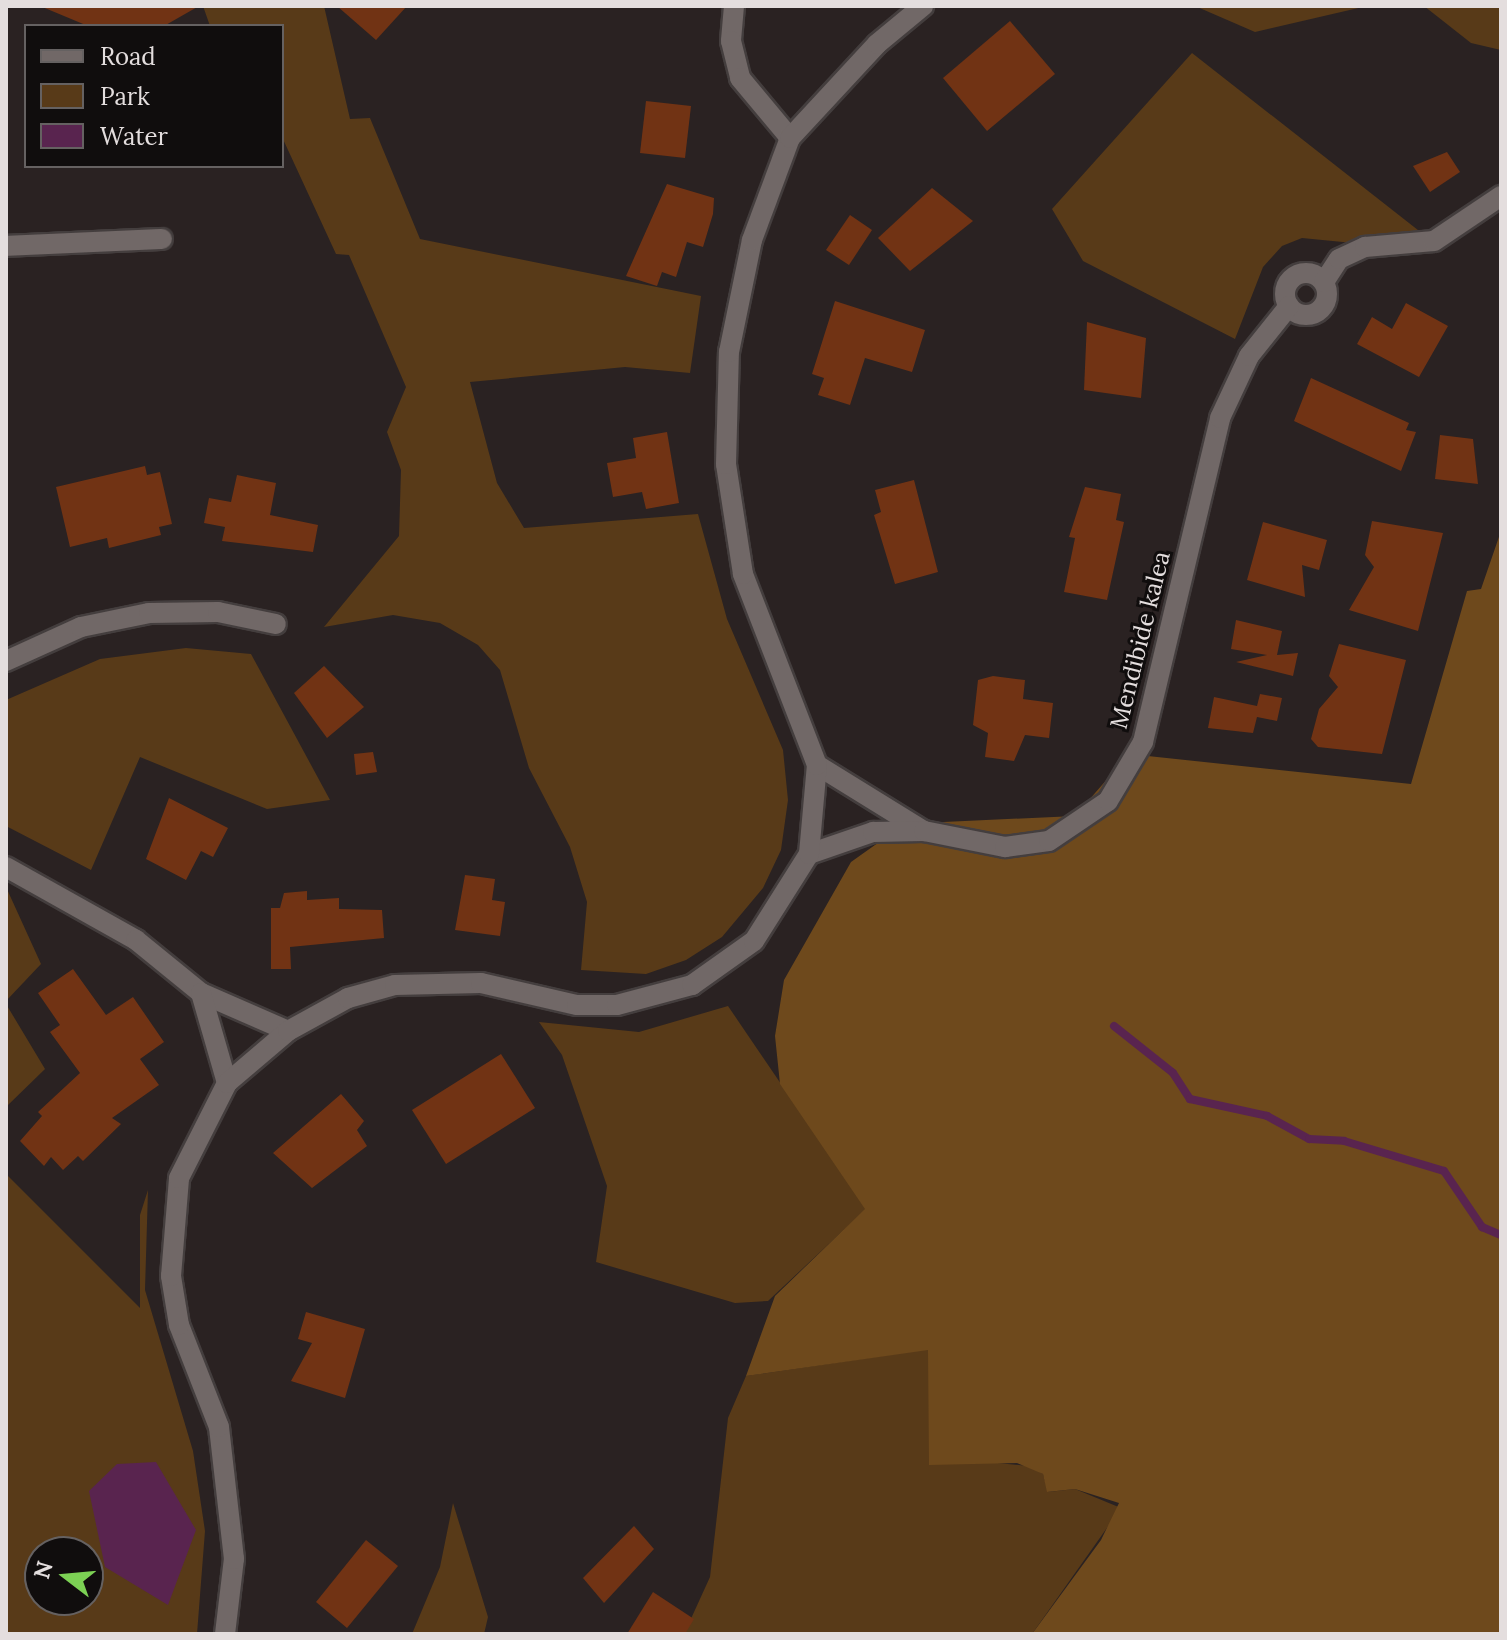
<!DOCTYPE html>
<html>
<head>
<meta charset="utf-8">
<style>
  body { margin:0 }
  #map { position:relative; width:1507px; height:1640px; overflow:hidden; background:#2a2222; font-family:Lora,serif }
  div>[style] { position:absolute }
  .green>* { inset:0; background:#583a18 }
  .forest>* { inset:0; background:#6e491c }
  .water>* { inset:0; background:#59244f }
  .stream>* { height:8px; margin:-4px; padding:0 4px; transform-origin:4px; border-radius:4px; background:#59244f }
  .building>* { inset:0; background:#713314 }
  .roads { filter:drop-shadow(2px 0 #443e3e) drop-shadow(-2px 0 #443e3e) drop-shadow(0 2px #443e3e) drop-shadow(0 -2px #443e3e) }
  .street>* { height:20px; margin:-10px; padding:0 10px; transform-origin:10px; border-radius:10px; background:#716867 }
  .street>.ring { margin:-10px; padding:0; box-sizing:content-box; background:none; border:20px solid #716867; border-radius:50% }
  span { translate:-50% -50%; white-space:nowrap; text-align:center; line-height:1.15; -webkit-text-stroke:6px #100d0d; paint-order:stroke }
  .street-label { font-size:24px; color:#e4dede }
  .frame { position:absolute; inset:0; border:8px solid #e4dede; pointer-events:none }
  .legend { position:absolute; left:24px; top:24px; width:260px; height:144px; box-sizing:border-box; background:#100d0d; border:2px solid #656161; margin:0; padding:10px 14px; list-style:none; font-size:24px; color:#e4dede }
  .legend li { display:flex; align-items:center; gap:16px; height:40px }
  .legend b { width:40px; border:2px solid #656161 }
  .north { position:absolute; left:24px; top:1536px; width:80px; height:80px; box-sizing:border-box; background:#100d0d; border:2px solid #656161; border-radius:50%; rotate:286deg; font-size:22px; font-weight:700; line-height:32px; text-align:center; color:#e4dede }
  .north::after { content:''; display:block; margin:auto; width:28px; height:36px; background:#7cd154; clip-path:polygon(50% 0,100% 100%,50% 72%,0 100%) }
</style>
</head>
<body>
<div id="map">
  <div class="green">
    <div style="clip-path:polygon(203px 6px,324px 6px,350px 119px,370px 118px,420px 239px,701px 296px,690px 373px,625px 367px,470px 382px,497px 483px,524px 528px,698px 514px,727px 619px,783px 750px,788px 800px,781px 850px,763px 888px,722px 937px,686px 960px,646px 974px,581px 970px,587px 902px,570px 847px,529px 768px,500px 670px,478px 645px,440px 623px,393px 615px,324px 627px,399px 536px,401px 470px,387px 432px,406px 387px,349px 255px,336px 254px,282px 137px,282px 26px,210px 26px)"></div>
    <div style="clip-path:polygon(1195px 6px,1367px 6px,1255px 32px)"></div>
    <div style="clip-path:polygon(1424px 6px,1501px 6px,1501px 50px,1471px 43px)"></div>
    <div style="clip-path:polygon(1192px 53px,1423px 234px,1353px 243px,1302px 238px,1282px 246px,1263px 267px,1235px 339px,1083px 261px,1052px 209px)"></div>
    <div style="clip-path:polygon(186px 648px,251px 654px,330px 800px,267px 809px,140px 757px,91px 870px,6px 826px,6px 700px,100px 659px)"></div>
    <div style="clip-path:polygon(6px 887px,41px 964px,6px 1001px)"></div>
    <div style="clip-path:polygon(6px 1004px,45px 1069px,6px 1107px)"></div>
    <div style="clip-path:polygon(728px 1006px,866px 1209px,768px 1301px,735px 1303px,596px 1262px,607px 1186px,562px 1055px,539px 1022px,639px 1032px)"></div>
    <div style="clip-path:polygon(evenodd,6px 1174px,140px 1308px,140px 1215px,148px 1190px,145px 1290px,193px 1451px,205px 1531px,197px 1634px,6px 1634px,6px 1174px,40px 1552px,88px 1552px,88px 1600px,40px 1600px,40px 1552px)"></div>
    <div style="clip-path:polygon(929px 1349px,987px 1462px,1029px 1466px,1043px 1474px,1048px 1492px,1075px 1489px,1121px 1508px,1032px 1634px,684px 1634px,710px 1577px,728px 1418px,746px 1376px)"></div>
    <div style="clip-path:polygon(453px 1503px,488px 1617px,484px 1634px,412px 1634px,440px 1567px)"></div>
  </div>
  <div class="forest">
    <div style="clip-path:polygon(1501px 531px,1501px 1634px,1032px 1634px,1101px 1540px,1119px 1503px,1075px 1489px,1047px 1492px,1043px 1474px,1017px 1463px,929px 1465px,928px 1350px,746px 1376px,775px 1296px,865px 1209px,780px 1084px,775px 1036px,784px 980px,851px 862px,882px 840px,922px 823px,1075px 816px,1129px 754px,1411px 784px,1467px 591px,1481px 589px)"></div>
  </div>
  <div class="water">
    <div style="clip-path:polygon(156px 1462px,196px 1530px,168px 1605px,105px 1567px,89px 1491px,117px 1464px)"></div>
  </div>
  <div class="stream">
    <div style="left:1114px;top:1026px;width:75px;rotate:38.5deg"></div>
    <div style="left:1173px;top:1073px;width:31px;rotate:57deg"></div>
    <div style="left:1190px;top:1099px;width:79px;rotate:12.4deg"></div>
    <div style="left:1267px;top:1116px;width:48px;rotate:28.7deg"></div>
    <div style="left:1309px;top:1139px;width:35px;rotate:3deg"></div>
    <div style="left:1344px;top:1141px;width:104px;rotate:16.7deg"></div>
    <div style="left:1444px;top:1171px;width:68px;rotate:55.8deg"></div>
    <div style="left:1482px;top:1227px;width:21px;rotate:23deg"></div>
  </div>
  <div class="building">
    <div style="clip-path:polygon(40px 6px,199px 6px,164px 26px,88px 26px)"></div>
    <div style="clip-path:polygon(337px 6px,407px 6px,376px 40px)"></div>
    <div style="clip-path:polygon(1010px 21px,1055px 74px,987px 131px,943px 78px)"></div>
    <div style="clip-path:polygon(646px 101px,691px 106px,685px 158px,640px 153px)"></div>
    <div style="clip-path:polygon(1447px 152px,1460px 172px,1430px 192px,1413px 166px)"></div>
    <div style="clip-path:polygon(667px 184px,714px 198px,713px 214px,703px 247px,687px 242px,676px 277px,662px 272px,657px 286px,626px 276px)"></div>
    <div style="clip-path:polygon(932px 188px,973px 221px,910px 271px,878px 238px)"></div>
    <div style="clip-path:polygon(850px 215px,872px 230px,849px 265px,826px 250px)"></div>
    <div style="clip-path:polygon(835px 301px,925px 330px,912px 372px,865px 358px,850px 405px,818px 395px,824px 378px,812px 374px)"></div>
    <div style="clip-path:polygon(1406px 303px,1448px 326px,1419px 377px,1357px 344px,1372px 317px,1392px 329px)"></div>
    <div style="clip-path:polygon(1087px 322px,1146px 338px,1141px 398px,1084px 390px)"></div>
    <div style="clip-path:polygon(1311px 378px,1409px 423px,1406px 430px,1416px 432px,1401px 471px,1294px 421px)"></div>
    <div style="clip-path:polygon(667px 432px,679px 503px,646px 509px,642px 492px,613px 497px,607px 463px,636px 458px,633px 438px)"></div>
    <div style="clip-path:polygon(1440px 435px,1473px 439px,1478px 484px,1435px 479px)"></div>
    <div style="clip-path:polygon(145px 466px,147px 475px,160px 472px,172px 524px,159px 527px,161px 535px,109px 548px,107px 538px,70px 547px,56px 487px)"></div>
    <div style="clip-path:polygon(237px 475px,276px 483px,270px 515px,318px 525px,313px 552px,222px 541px,225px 527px,204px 523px,209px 498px,231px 502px)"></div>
    <div style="clip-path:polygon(914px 480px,938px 572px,895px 584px,874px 515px,881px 512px,875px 490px)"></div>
    <div style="clip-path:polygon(1085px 487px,1121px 494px,1116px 520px,1124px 522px,1107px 600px,1064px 592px,1075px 538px,1069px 537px)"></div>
    <div style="clip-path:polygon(1372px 521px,1443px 533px,1418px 631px,1349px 610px,1374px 567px,1365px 555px)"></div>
    <div style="clip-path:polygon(1263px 522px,1327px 540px,1319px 570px,1302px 565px,1305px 597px,1247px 580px)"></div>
    <div style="clip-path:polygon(1236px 620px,1282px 631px,1277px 655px,1298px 653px,1293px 676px,1236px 662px,1267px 655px,1231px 649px)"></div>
    <div style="clip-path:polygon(1339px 644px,1406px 660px,1382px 754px,1318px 747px,1311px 739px,1319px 709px,1338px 687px,1329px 676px)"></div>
    <div style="clip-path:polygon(324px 666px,364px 707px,327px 738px,294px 693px)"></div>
    <div style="clip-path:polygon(993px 676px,1025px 680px,1023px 699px,1053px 703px,1049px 738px,1025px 735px,1014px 761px,985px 757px,988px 733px,973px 725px,978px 680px)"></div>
    <div style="clip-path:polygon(1260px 694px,1282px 698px,1277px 721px,1257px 717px,1253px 733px,1208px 728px,1214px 697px,1257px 706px)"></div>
    <div style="clip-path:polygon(373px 752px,377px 772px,356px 775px,354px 754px)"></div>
    <div style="clip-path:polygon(169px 798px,228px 828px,213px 857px,201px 851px,186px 880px,146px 859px)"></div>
    <div style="clip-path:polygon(465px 875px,495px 879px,492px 900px,505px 902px,500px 936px,455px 930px)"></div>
    <div style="clip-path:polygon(307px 891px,307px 900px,339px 898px,339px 909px,382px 910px,384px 938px,290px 947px,291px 969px,271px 969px,271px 908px,280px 908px,284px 893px)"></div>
    <div style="clip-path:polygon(73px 969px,106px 1015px,133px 997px,164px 1042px,140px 1059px,159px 1085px,112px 1118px,121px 1124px,83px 1161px,78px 1156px,63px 1170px,51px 1157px,44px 1166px,20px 1141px,42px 1116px,38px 1112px,80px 1073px,50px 1032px,60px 1025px,38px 993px)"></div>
    <div style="clip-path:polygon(501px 1054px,535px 1108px,446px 1164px,412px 1110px)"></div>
    <div style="clip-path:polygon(341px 1094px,364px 1121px,357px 1130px,367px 1146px,312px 1188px,273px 1153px)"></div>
    <div style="clip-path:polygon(306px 1312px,365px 1329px,345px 1398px,291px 1381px,312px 1343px,298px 1339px)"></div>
    <div style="clip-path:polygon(634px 1526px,654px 1549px,604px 1603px,583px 1578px)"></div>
    <div style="clip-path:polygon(366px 1540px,398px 1566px,347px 1628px,316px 1602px)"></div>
    <div style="clip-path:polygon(653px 1592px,694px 1619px,685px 1634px,627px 1634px)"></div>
  </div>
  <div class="roads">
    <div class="street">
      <div style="left:734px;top:6px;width:35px;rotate:95deg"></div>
      <div style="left:731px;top:41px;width:38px;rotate:76deg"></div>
      <div style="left:740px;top:78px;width:78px;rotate:50.2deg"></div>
      <div style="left:6px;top:246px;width:156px;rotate:-2.6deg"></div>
      <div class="ring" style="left:1285px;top:273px;width:22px;height:22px"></div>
      <div style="left:1324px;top:282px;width:27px;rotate:-57deg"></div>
      <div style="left:1339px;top:259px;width:29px;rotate:-25deg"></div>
      <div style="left:1365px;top:247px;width:69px;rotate:-5deg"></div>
      <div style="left:1434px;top:241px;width:81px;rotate:-33.9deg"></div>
      <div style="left:6px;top:661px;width:82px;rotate:-24.4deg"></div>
      <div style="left:81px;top:627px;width:69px;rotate:-11.6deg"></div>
      <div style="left:149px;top:613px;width:69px;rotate:-0.8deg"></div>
      <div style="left:218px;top:612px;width:59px;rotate:11.7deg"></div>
      <div style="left:817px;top:765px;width:126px;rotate:31.7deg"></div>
      <div style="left:809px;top:854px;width:68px;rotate:-19deg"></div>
      <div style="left:873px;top:832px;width:51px;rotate:-1.1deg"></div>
      <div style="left:924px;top:831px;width:83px;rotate:11.2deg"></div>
      <div style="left:1005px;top:847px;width:44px;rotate:-7.8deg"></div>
      <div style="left:1049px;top:841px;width:71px;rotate:-34.1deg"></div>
      <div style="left:1108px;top:801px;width:69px;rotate:-59.3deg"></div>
      <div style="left:1143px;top:742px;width:333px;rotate:-76.6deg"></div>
      <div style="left:1220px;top:418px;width:68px;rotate:-64.9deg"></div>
      <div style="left:1249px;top:356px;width:64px;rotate:-51.3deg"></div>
      <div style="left:6px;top:867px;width:149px;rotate:29.3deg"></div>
      <div style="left:136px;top:940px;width:84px;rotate:39.2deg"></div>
      <div style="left:201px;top:993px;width:95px;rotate:23.6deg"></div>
      <div style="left:201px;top:993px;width:94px;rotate:73.9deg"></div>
      <div style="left:225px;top:1634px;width:76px;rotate:-83.2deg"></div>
      <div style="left:234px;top:1559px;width:133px;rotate:-96.5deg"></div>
      <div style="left:219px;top:1427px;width:110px;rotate:-111.4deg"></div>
      <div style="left:179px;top:1325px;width:50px;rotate:-99.3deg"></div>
      <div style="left:171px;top:1276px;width:98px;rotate:-85.3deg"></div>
      <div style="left:179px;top:1178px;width:106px;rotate:-63.2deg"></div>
      <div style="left:227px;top:1083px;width:80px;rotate:-40.4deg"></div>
      <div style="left:288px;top:1031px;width:68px;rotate:-28.8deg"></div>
      <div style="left:348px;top:998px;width:49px;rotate:-15.5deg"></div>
      <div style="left:395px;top:985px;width:86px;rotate:-1.3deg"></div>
      <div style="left:481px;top:983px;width:98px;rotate:12.9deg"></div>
      <div style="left:577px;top:1005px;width:40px"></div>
      <div style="left:617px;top:1005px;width:78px;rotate:-14.9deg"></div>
      <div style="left:692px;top:985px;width:76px;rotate:-35.4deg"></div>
      <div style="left:754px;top:941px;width:103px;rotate:-57.7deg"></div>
      <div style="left:809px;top:854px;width:89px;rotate:-84.9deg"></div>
      <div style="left:817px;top:765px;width:205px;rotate:-111.2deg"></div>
      <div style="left:743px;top:574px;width:111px;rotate:-98.8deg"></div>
      <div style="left:726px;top:464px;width:112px;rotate:-88.5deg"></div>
      <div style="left:729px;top:352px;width:114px;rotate:-78.4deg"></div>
      <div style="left:752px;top:240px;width:109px;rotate:-69.6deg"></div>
      <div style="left:790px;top:138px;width:128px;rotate:-47.2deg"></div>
      <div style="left:877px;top:44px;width:60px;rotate:-39.6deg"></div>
    </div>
  </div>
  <div class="street-label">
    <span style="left:1140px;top:640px;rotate:-76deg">Mendibide kalea</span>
  </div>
  <div class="frame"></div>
  <ul class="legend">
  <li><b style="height:10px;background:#716867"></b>Road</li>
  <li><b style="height:22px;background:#583a18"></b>Park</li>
  <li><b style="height:22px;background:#59244f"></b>Water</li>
  </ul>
  <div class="north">N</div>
</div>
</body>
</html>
